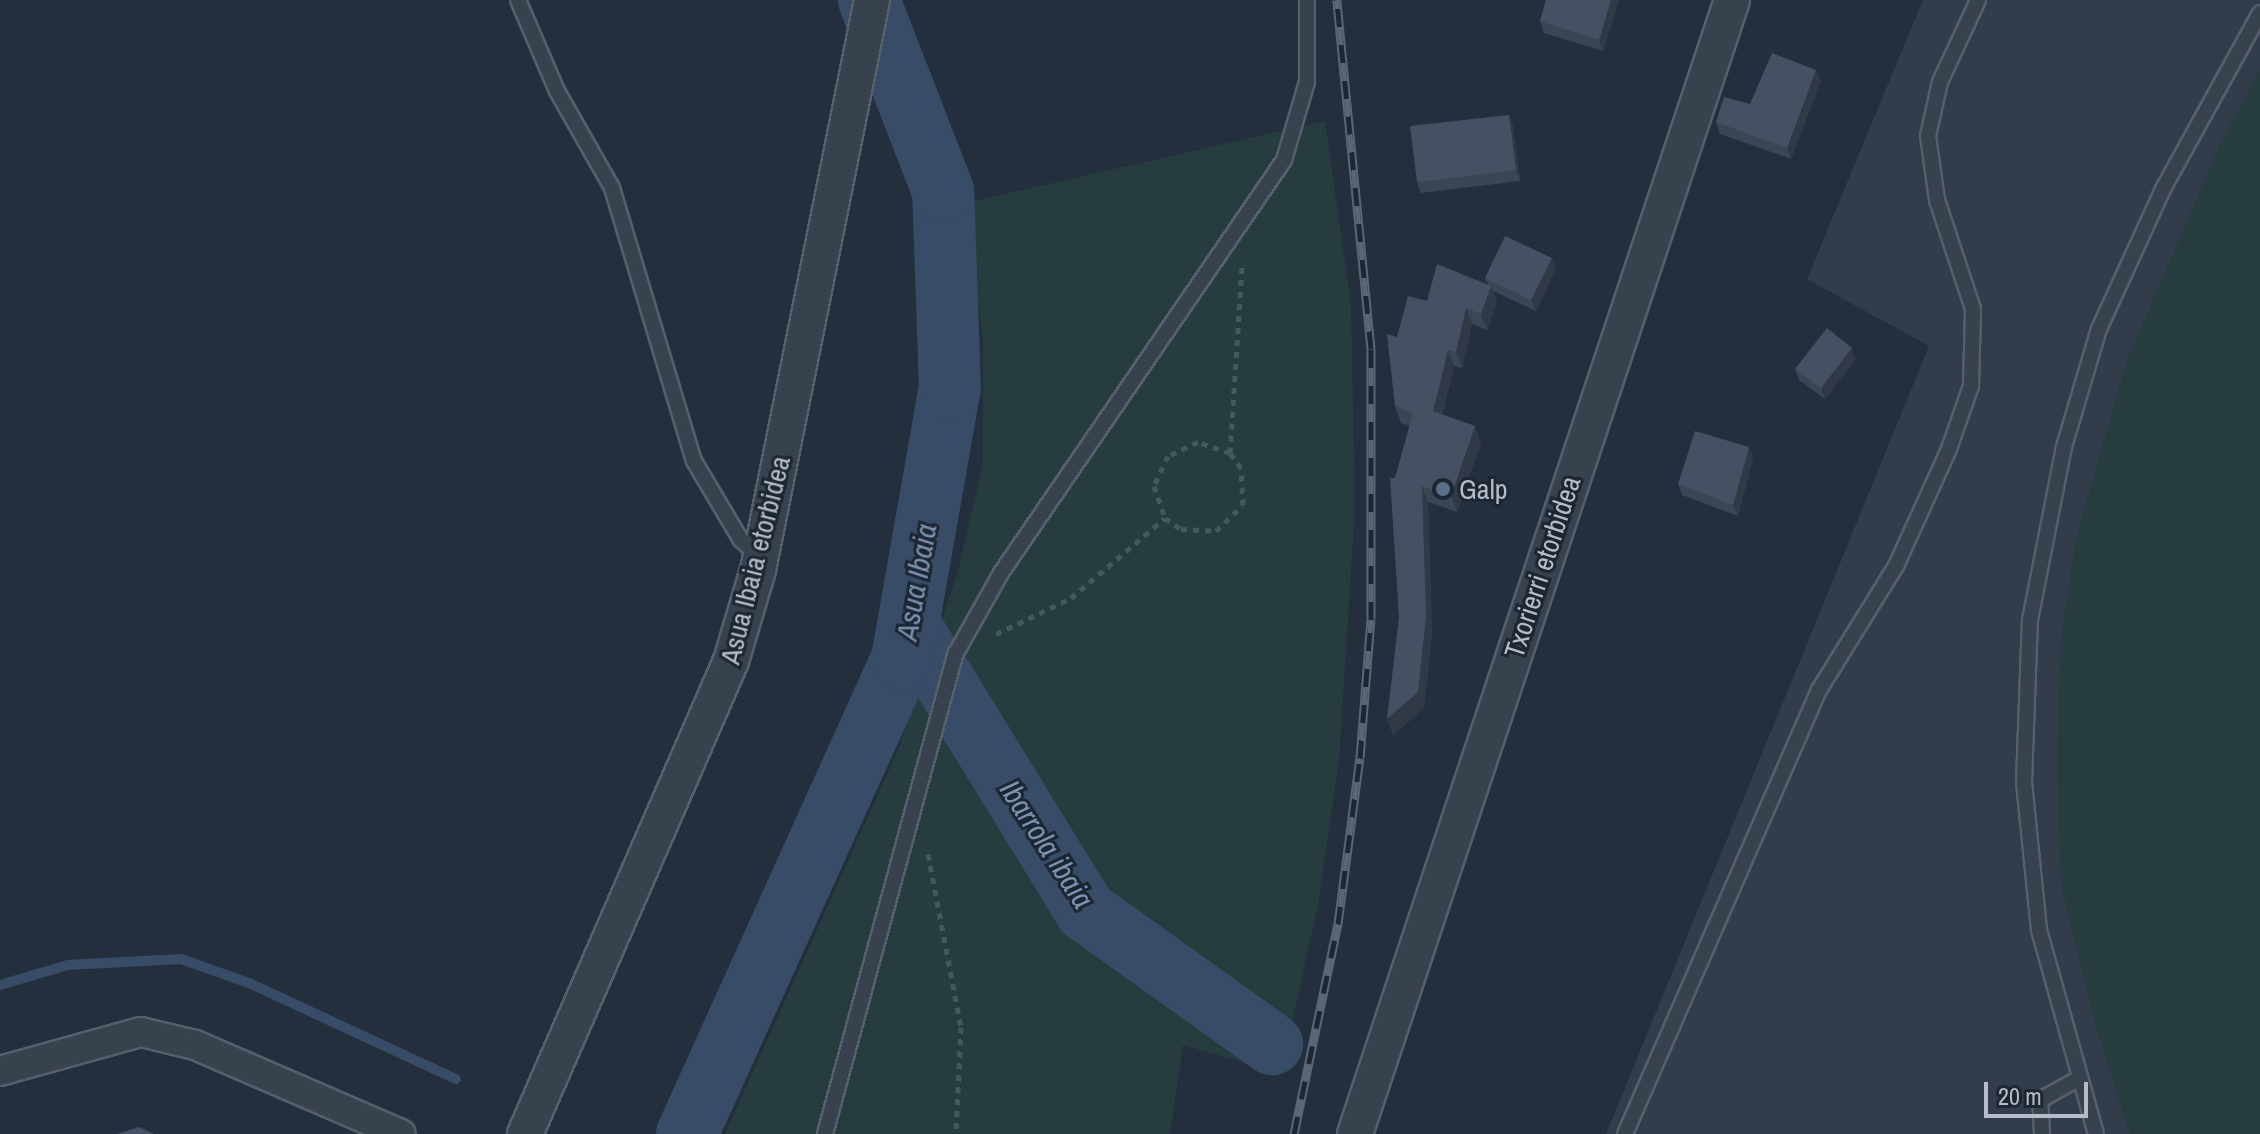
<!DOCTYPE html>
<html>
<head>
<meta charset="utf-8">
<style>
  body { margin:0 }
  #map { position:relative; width:2260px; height:1134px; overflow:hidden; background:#242f3e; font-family:"Archivo Narrow",sans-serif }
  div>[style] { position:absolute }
  .airport>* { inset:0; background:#323c4b }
  .green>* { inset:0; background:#263c3f }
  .stream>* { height:10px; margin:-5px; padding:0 5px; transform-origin:5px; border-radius:5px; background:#394c67 }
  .river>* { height:62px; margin:-31px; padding:0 31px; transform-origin:31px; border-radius:31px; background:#394c67 }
  .path>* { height:5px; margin-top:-2.5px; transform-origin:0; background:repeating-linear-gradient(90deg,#44595c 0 6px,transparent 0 12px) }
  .roads { filter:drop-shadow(2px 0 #565f6c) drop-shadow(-2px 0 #565f6c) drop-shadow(0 2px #565f6c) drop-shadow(0 -2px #565f6c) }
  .service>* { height:14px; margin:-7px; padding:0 7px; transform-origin:7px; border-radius:7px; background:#38414e }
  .minor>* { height:28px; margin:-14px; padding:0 14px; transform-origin:14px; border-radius:14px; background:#38414e }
  .tertiary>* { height:34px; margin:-17px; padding:0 17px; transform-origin:17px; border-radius:17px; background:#38414e }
  .rail>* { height:9px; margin-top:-4.5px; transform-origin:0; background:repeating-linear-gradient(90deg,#1d2633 0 18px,#5a6575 0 36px); box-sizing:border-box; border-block:2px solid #5a6575 }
  .wall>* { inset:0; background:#3b4654 }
  .shaded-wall>* { inset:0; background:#303945 }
  .building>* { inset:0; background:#455162 }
  .dots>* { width:22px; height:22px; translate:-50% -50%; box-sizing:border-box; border:4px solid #1d2633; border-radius:50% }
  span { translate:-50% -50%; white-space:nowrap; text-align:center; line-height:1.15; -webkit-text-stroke:6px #1d2633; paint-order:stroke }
  .poi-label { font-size:28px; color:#b4bcc9 }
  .left { translate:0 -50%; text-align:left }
  .street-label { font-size:28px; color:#b4bcc9 }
  .water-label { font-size:30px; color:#7c92b1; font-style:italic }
  .scale { position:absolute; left:1984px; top:1082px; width:104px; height:36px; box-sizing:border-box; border:4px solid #b4bcc9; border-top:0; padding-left:10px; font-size:24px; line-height:28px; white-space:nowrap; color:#b4bcc9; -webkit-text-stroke:6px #1d2633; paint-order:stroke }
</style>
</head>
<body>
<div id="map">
  <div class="airport">
    <div style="clip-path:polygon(1923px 0,2260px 0,2260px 1134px,1606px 1134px,1929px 346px,1807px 279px)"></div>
  </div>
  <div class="green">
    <div style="clip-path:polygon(2260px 70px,2260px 1134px,2130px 1134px,2095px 1023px,2061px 883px,2057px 760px,2061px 638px,2077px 535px,2127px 360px,2222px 141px)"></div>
    <div style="clip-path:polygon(1325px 121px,1351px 305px,1355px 509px,1339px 760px,1318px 905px,1281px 1073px,1183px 1045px,1170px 1134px,725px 1134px,898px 750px,957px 575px,983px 464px,983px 340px,966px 203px)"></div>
  </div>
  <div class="stream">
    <div style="left:0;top:985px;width:71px;rotate:-16.4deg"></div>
    <div style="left:68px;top:965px;width:113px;rotate:-3deg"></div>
    <div style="left:181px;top:959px;width:72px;rotate:19.4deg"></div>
    <div style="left:249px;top:983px;width:228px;rotate:24.9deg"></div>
  </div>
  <div class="river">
    <div style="left:911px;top:627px;width:334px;rotate:58.4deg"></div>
    <div style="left:1086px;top:911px;width:229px;rotate:35.6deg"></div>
    <div style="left:687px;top:1134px;width:521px;rotate:-65.65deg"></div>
    <div style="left:902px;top:659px;width:275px;rotate:-80deg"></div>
    <div style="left:950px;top:388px;width:197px;rotate:-92deg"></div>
    <div style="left:943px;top:191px;width:205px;rotate:-111.2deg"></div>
  </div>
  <div class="path">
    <div style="left:1230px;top:453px;width:34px;rotate:-161deg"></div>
    <div style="left:1198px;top:442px;width:33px;rotate:155deg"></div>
    <div style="left:1168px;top:456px;width:33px;rotate:115deg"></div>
    <div style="left:1154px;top:486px;width:34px;rotate:71deg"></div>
    <div style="left:1165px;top:518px;width:19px;rotate:35deg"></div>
    <div style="left:1181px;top:529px;width:35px;rotate:3deg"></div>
    <div style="left:1216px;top:531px;width:37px;rotate:-44deg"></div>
    <div style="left:1243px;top:505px;width:37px;rotate:-93deg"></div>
    <div style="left:1241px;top:468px;width:19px;rotate:-126deg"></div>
    <div style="left:1230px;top:453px;width:188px;rotate:-86.3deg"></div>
    <div style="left:996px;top:634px;width:83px;rotate:-25.6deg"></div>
    <div style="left:1071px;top:598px;width:123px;rotate:-40.4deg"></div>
    <div style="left:928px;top:854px;width:176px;rotate:79.2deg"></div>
    <div style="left:961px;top:1027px;width:107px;rotate:92.7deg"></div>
  </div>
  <div class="roads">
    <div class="service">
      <div style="left:518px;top:0;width:99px;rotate:66.8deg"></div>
      <div style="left:557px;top:91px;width:112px;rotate:60.4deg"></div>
      <div style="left:612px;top:188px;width:285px;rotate:73.3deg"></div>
      <div style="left:694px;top:461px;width:92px;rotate:59.3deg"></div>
      <div style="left:741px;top:540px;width:22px;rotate:43deg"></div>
      <div style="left:825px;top:1134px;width:499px;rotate:-74.8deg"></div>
      <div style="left:956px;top:653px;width:92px;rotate:-60.6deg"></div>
      <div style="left:1001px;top:573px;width:501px;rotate:-55.58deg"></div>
      <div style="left:1284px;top:160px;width:81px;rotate:-73.6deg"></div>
      <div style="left:1307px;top:82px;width:82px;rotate:-90deg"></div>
      <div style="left:1625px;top:1134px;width:485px;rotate:-66.4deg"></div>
      <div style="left:1819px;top:690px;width:146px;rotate:-58.2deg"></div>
      <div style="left:1896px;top:566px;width:128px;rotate:-65.6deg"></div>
      <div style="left:1949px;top:449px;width:67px;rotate:-70.8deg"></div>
      <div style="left:1971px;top:386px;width:77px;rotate:-88.5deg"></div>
      <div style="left:1973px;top:309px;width:115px;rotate:-108.3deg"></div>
      <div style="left:1937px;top:200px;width:65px;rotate:-98deg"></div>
      <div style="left:1928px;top:136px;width:55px;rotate:-77.5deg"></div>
      <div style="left:1940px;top:82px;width:90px;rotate:-65.1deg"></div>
      <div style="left:2042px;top:1134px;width:34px;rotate:-93deg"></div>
      <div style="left:2040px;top:1100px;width:43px;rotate:-28.9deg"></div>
      <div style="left:2096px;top:1134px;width:212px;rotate:-105.6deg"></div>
      <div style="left:2039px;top:930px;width:149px;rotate:-95.8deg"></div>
      <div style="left:2024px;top:782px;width:162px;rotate:-87.9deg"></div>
      <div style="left:2030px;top:620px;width:176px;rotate:-78.9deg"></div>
      <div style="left:2064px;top:447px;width:123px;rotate:-73.5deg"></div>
      <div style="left:2099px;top:329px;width:154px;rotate:-65.4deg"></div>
      <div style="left:2163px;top:189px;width:201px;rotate:-61.1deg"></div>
    </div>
    <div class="minor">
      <div style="left:0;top:1071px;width:146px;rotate:-15.5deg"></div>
      <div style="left:141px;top:1032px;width:56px;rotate:13.5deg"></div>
      <div style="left:195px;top:1045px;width:224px;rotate:23.4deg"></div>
    </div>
    <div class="tertiary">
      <div style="left:525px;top:1134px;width:516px;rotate:-66.47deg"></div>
      <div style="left:731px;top:661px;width:95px;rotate:-73.5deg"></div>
      <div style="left:758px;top:570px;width:581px;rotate:-78.69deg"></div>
      <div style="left:1355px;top:1134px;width:1195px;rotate:-71.61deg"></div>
    </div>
  </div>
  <div class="rail">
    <div style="left:1294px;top:1134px;width:215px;rotate:-78.2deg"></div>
    <div style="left:1338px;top:924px;width:167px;rotate:-82.5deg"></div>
    <div style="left:1360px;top:758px;width:139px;rotate:-85.5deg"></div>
    <div style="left:1371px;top:619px;width:270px;rotate:-90deg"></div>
    <div style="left:1371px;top:349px;width:351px;rotate:-95.6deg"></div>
  </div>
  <div class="wall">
    <div style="clip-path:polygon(1546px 0,1619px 0,1603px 51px,1544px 33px,1540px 21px)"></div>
    <div style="clip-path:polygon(1821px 81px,1791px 159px,1720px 134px,1716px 122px,1750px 104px)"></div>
    <div style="clip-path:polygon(1509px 115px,1513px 126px,1520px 181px,1421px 193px,1417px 182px)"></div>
    <div style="clip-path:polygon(1556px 269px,1536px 311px,1493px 291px,1497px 303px,1487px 330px,1472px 324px,1462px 368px,1454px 366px,1442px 415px,1475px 426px,1481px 443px,1457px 512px,1428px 502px,1432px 632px,1424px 708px,1393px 735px,1399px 617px,1395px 478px,1410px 426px,1401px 423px,1395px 406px,1397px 337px,1427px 301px,1488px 285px,1485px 278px)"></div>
    <div style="clip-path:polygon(1856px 359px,1825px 399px,1799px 380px,1795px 369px)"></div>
    <div style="clip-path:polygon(1749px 447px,1753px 458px,1738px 516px,1682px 495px,1678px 484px)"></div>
  </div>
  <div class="shaded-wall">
    <div style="clip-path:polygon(1611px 0,1619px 0,1603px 51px,1599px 40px)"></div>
    <div style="clip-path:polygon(1816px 70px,1821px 81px,1791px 159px,1787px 148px)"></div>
    <div style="clip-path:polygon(1509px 115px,1513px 126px,1520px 181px,1516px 170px)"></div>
    <div style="clip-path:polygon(1552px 258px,1556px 269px,1536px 311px,1531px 300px)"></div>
    <div style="clip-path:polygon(1491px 286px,1497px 303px,1487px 330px,1481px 314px)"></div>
    <div style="clip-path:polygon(1466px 308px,1472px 324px,1462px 368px,1456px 352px)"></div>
    <div style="clip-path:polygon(1852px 348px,1856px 359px,1825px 399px,1821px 388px)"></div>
    <div style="clip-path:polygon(1448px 350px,1454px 366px,1438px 427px,1433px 411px)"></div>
    <div style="clip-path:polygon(1475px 426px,1481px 443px,1457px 512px,1451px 496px)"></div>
    <div style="clip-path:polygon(1749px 447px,1753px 458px,1738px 516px,1733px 505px)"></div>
    <div style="clip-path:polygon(1422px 486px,1428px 502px,1432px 632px,1424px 708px,1393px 735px,1387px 719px)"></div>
  </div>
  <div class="building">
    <div style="clip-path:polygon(1546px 0,1611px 0,1599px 40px,1540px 21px)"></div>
    <div style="clip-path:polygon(1772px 53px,1816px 70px,1787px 148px,1716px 122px,1724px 97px,1750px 104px)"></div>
    <div style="clip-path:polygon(1509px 115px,1516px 170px,1417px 182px,1410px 126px)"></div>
    <div style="clip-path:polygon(1505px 236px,1552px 258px,1531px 300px,1485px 278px)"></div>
    <div style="clip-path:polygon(1437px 264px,1491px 286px,1481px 314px,1466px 308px,1456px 352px,1448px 350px,1433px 411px,1475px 426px,1451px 496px,1422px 486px,1426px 616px,1418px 692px,1387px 719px,1399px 617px,1390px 478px,1395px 478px,1413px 413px,1395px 406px,1387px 334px,1397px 337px,1408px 296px,1427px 301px)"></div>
    <div style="clip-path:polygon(1827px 328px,1852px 348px,1821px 388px,1795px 369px)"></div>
    <div style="clip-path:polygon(1695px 431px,1749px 447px,1733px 505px,1678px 484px)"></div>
    <div style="clip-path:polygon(139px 1127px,154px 1134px,117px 1134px)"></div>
  </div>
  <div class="dots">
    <div style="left:1443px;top:489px;background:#5c6f8a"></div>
  </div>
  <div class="poi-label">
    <span class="left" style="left:1459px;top:489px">Galp</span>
  </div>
  <div class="street-label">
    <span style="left:755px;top:560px;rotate:-76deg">Asua Ibaia etorbidea</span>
    <span style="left:1542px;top:567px;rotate:-72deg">Txorierri etorbidea</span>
  </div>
  <div class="water-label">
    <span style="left:916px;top:582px;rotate:-80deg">Asua Ibaia</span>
    <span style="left:1047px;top:844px;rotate:57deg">Ibarrola ibaia</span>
  </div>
  <div class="scale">20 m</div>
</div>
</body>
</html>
